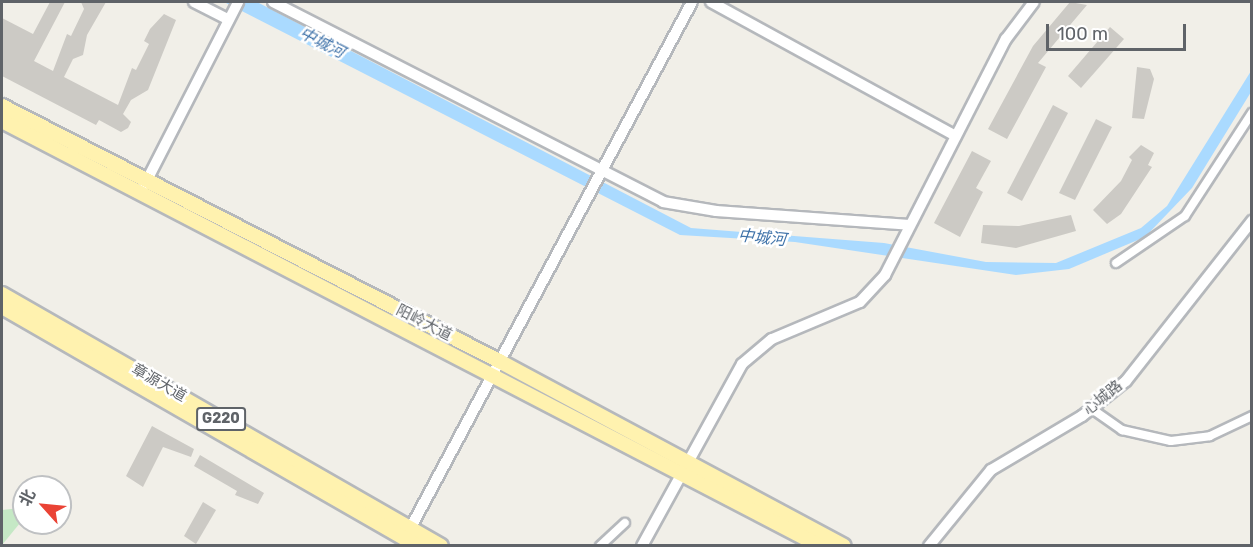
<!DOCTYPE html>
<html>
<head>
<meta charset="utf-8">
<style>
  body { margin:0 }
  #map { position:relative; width:1253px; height:547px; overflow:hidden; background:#f1efe8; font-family:Rubik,"Noto Sans SC",sans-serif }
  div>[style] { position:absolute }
  .green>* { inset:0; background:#c5e8c5 }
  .water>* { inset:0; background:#aadaff }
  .building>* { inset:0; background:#cccac5 }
  .roads { filter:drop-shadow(2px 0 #b5b8bc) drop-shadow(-2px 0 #b5b8bc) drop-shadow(0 2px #b5b8bc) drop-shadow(0 -2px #b5b8bc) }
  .minor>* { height:8px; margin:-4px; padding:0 4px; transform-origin:4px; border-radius:4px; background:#fff }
  .tertiary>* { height:10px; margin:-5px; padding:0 5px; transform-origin:5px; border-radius:5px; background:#fff }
  .primary>* { height:14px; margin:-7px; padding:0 7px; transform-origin:7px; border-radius:7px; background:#fff2af }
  span { translate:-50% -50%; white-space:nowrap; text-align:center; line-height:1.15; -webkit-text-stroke:5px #fff; paint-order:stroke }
  .shield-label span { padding:2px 4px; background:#fff; border:2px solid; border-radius:4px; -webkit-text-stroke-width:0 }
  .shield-label { font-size:14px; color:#5f6368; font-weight:700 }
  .street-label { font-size:15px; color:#5f6368 }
  .water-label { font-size:16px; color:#4174aa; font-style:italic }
  .frame { position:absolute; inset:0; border:3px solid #5f6368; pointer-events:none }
  .north { position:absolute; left:12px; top:475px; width:60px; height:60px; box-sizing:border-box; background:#fff; border:2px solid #bfc1c3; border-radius:50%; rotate:297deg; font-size:16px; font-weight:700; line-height:24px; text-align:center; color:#5f6368 }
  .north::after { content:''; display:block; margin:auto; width:21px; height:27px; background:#ea4335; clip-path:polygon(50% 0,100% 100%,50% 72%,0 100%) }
  .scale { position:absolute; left:1046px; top:24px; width:140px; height:27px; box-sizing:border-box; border:3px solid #5f6368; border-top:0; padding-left:8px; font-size:18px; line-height:21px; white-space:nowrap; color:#5f6368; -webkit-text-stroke:4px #fff; paint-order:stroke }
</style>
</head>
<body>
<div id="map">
  <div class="green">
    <div style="clip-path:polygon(20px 508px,20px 523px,2px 545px,2px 510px)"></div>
  </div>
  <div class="water">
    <div style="clip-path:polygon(224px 2px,257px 2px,691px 228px,884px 243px,986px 262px,1056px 263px,1141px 228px,1167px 206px,1251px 71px,1251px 92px,1192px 188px,1145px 237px,1069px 269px,1016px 275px,795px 242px,680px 235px)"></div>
  </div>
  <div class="building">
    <div style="clip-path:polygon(50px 2px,65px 2px,34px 61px,53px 71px,67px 34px,71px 36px,84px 9px,81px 2px,106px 2px,87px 35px,83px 55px,73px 59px,64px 77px,118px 105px,132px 68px,136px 70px,149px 44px,144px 41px,150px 29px,164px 14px,176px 20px,148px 90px,131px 100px,123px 114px,131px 122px,128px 128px,121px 132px,99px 120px,96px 125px,2px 76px,2px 18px,33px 34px)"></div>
    <div style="clip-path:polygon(1070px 2px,1087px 5px,1038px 63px,1046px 67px,1007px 139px,988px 129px,1033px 46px)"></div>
    <div style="clip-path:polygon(1110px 27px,1124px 39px,1081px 88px,1068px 76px)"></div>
    <div style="clip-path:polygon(1137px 67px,1150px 69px,1154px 79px,1144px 119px,1132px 118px)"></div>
    <div style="clip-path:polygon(1053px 105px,1068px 113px,1022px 201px,1007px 193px)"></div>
    <div style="clip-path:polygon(1096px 119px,1112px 127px,1075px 200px,1059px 193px)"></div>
    <div style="clip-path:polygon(1141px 145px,1154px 153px,1148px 165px,1152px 167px,1121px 214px,1107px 224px,1093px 210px,1121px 181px,1132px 160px,1129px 157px)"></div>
    <div style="clip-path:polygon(972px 151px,991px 161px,976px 188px,983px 192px,960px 237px,934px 223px)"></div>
    <div style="clip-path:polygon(1071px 215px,1076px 231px,1016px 248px,981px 243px,983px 225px,1019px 226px)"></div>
    <div style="clip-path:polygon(152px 426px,194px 449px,191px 457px,163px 447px,143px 487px,126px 476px)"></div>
    <div style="clip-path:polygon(200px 455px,264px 493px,258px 504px,235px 495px,237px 491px,194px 466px)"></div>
    <div style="clip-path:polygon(203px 502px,216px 510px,196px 544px,184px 536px)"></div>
  </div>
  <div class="roads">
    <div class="minor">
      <div style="left:1116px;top:263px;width:83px;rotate:-34.3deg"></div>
      <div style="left:1185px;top:216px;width:123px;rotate:-57deg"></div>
      <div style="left:1092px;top:409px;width:37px;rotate:35deg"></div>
      <div style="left:1122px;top:430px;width:50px;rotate:12.7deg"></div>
      <div style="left:1171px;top:441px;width:39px;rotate:-7deg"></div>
      <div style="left:1210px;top:436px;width:47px;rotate:-25.5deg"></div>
      <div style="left:600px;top:546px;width:34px;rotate:-43deg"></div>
    </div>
    <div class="tertiary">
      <div style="left:194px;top:2px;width:38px;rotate:27deg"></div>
      <div style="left:273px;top:2px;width:438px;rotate:27.1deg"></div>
      <div style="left:663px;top:202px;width:54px;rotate:9.6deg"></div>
      <div style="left:716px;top:211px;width:194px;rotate:4.1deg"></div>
      <div style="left:711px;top:2px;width:279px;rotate:28.7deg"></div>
      <div style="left:144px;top:186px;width:207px;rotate:-62.9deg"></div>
      <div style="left:411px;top:527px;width:595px;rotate:-61.84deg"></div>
      <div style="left:642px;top:546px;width:208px;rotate:-61.2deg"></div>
      <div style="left:742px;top:364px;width:39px;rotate:-40deg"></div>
      <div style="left:772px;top:339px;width:95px;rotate:-22.8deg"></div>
      <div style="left:860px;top:302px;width:37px;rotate:-47deg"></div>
      <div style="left:885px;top:275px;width:265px;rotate:-62.9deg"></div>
      <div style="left:1006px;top:39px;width:46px;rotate:-52.9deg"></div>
      <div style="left:929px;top:546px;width:98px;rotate:-50.8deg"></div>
      <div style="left:991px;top:470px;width:106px;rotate:-30.7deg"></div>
      <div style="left:1082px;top:416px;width:56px;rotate:-38.5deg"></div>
      <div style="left:1126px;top:381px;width:204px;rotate:-51.8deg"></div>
    </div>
    <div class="primary">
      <div style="left:2px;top:106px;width:559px;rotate:27.16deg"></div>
      <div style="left:499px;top:361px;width:391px;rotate:28.2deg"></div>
      <div style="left:2px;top:121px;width:922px;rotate:27.45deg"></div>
      <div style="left:2px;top:294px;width:506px;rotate:29.86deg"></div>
      <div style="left:2px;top:307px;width:480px;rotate:29.9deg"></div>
    </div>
  </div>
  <div class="shield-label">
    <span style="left:221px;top:419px">G220</span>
  </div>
  <div class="street-label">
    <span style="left:424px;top:323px;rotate:27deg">阳岭大道</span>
    <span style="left:159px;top:383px;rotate:30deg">章源大道</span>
    <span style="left:1103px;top:398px;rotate:-39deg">心城路</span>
  </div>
  <div class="water-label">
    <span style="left:322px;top:43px;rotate:27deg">中城河</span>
    <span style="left:762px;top:238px;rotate:6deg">中城河</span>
  </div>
  <div class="frame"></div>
  <div class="north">北</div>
  <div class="scale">100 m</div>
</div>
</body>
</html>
